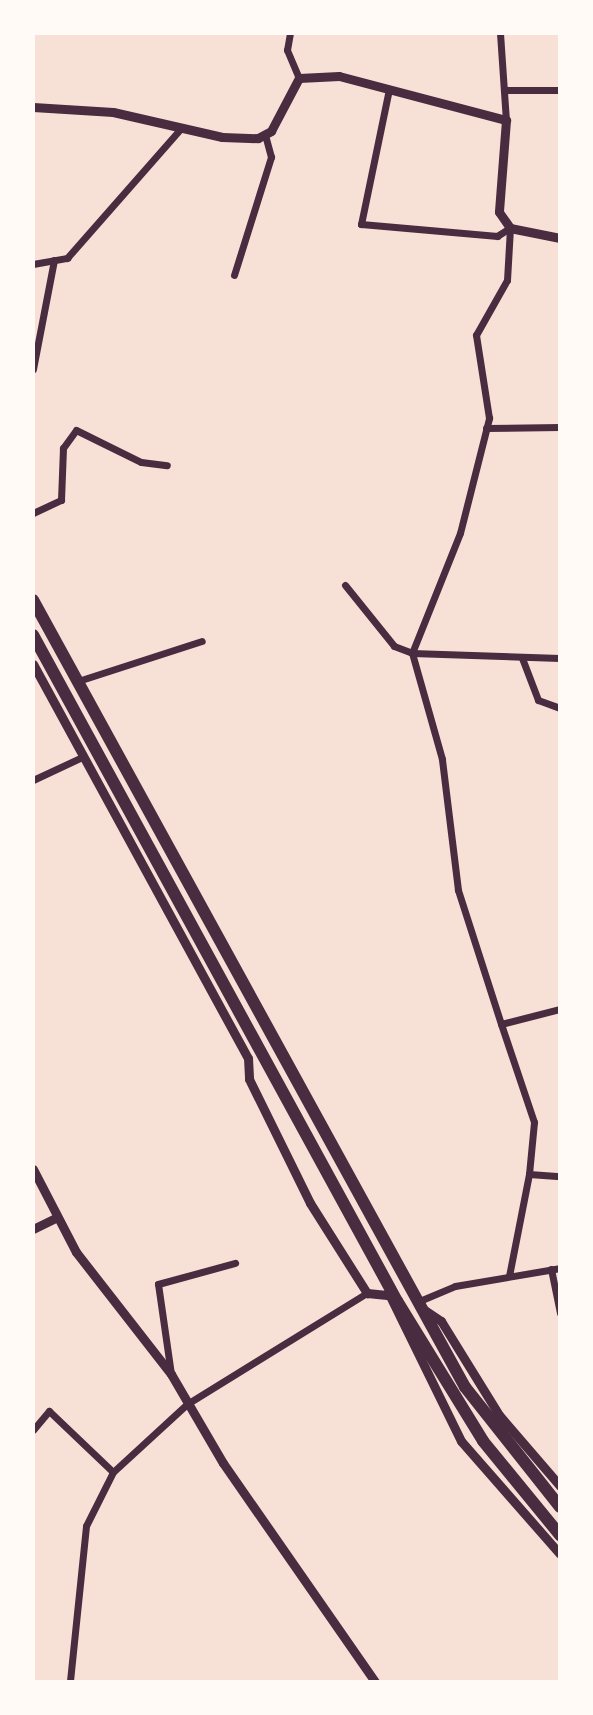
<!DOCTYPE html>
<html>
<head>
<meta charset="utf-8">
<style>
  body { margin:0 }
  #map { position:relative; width:593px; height:1715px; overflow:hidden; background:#f7e1d7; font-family:Arial,sans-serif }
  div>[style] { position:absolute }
  .minor>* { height:7px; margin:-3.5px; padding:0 3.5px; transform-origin:3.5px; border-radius:3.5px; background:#4a2c40 }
  .tertiary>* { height:9px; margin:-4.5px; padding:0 4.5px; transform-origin:4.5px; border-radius:4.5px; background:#4a2c40 }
  .trunk>* { height:12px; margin:-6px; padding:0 6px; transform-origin:6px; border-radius:6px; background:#4a2c40 }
  span { translate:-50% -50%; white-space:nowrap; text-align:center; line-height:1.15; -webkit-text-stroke:5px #fffaf5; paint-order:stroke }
  .frame { position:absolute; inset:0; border:35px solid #fffaf5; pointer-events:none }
</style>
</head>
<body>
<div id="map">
  <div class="minor">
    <div style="left:290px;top:33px;width:17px;rotate:100deg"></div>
    <div style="left:287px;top:50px;width:30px;rotate:67deg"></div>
    <div style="left:500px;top:33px;width:87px;rotate:86.1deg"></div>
    <div style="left:389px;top:89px;width:138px;rotate:101.7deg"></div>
    <div style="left:361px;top:224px;width:137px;rotate:5deg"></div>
    <div style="left:497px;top:236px;width:15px;rotate:-32deg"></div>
    <div style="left:504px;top:90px;width:56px"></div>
    <div style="left:33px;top:264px;width:35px;rotate:-10deg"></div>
    <div style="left:67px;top:258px;width:174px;rotate:-48.7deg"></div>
    <div style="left:234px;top:275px;width:124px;rotate:-72.6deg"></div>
    <div style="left:271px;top:157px;width:23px;rotate:-105deg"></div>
    <div style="left:33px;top:369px;width:111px;rotate:-79.1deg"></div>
    <div style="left:486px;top:428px;width:74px;rotate:-0.8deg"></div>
    <div style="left:33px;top:513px;width:31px;rotate:-25deg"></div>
    <div style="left:61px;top:500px;width:52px;rotate:-87.8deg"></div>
    <div style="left:63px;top:448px;width:22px;rotate:-54deg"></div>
    <div style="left:76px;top:430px;width:72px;rotate:26.2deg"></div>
    <div style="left:141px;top:462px;width:26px;rotate:7deg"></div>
    <div style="left:345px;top:585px;width:78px;rotate:51.2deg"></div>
    <div style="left:394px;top:646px;width:19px;rotate:21deg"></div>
    <div style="left:412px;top:653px;width:148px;rotate:1.9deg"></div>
    <div style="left:522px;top:658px;width:45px;rotate:69.1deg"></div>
    <div style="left:538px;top:700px;width:23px;rotate:20deg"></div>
    <div style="left:78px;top:681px;width:130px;rotate:-17.9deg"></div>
    <div style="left:33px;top:780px;width:54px;rotate:-25.1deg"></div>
    <div style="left:501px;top:1024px;width:141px;rotate:-107.8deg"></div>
    <div style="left:458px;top:890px;width:132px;rotate:-97deg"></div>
    <div style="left:442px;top:759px;width:110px;rotate:-105.8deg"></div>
    <div style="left:412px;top:653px;width:129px;rotate:-68.2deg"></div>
    <div style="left:460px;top:533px;width:119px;rotate:-75.8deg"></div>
    <div style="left:489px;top:418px;width:84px;rotate:-98.9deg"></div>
    <div style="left:476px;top:335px;width:63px;rotate:-60.6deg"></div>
    <div style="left:507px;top:280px;width:52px;rotate:-86.7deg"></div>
    <div style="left:529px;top:1174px;width:52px;rotate:-84.5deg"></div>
    <div style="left:534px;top:1122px;width:103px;rotate:-108.6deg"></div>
    <div style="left:501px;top:1024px;width:61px;rotate:-14.3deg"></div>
    <div style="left:551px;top:1269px;width:45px;rotate:78.4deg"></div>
    <div style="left:509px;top:1276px;width:104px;rotate:-78.9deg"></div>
    <div style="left:529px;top:1174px;width:31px;rotate:4deg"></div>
    <div style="left:417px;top:1302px;width:41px;rotate:-22.8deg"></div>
    <div style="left:455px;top:1286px;width:107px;rotate:-9.7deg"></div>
    <div style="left:171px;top:1374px;width:91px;rotate:-98.2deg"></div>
    <div style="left:158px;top:1284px;width:80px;rotate:-15.3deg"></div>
    <div style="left:33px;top:1430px;width:25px;rotate:-50deg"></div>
    <div style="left:49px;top:1411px;width:88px;rotate:43.6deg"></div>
    <div style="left:113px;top:1472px;width:60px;rotate:116.6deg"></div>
    <div style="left:86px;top:1526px;width:157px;rotate:95.9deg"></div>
    <div style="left:113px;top:1472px;width:100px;rotate:-42.6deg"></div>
    <div style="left:187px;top:1404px;width:211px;rotate:-31.7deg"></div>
  </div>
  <div class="tertiary">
    <div style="left:33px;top:107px;width:80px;rotate:3.6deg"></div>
    <div style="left:113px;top:112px;width:112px;rotate:12.9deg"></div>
    <div style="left:222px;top:137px;width:36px;rotate:2deg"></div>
    <div style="left:258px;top:138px;width:15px;rotate:-28deg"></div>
    <div style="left:271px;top:131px;width:60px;rotate:-62.2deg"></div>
    <div style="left:299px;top:78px;width:40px;rotate:-2.9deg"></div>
    <div style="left:339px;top:76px;width:173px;rotate:14.8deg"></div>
    <div style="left:506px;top:120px;width:92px;rotate:94.4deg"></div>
    <div style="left:499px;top:212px;width:19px;rotate:55deg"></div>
    <div style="left:510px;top:228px;width:51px;rotate:11.3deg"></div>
    <div style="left:33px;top:664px;width:449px;rotate:61.4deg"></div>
    <div style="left:248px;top:1058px;width:21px;rotate:87deg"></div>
    <div style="left:249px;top:1079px;width:138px;rotate:63.8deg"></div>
    <div style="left:310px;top:1203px;width:107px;rotate:57.7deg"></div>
    <div style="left:367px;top:1293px;width:20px;rotate:6deg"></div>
    <div style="left:33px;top:1169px;width:93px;rotate:62.6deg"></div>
    <div style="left:76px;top:1252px;width:155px;rotate:52.1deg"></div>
    <div style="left:171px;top:1374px;width:103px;rotate:59.7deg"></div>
    <div style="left:223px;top:1463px;width:267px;rotate:55.2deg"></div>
    <div style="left:33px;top:1229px;width:25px;rotate:-26deg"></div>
    <div style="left:388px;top:1292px;width:166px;rotate:63.9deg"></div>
    <div style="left:461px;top:1441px;width:150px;rotate:48.8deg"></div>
    <div style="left:423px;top:1309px;width:22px;rotate:34deg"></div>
    <div style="left:441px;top:1321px;width:110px;rotate:58.3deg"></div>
    <div style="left:499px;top:1415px;width:94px;rotate:49.3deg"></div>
  </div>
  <div class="trunk">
    <div style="left:33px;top:600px;width:898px;rotate:61.24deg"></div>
    <div style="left:465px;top:1387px;width:153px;rotate:51.6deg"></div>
    <div style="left:33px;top:635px;width:759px;rotate:61.34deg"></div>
    <div style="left:397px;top:1301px;width:164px;rotate:58.4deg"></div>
    <div style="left:483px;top:1441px;width:122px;rotate:50.7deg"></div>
  </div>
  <div class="frame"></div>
</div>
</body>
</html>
